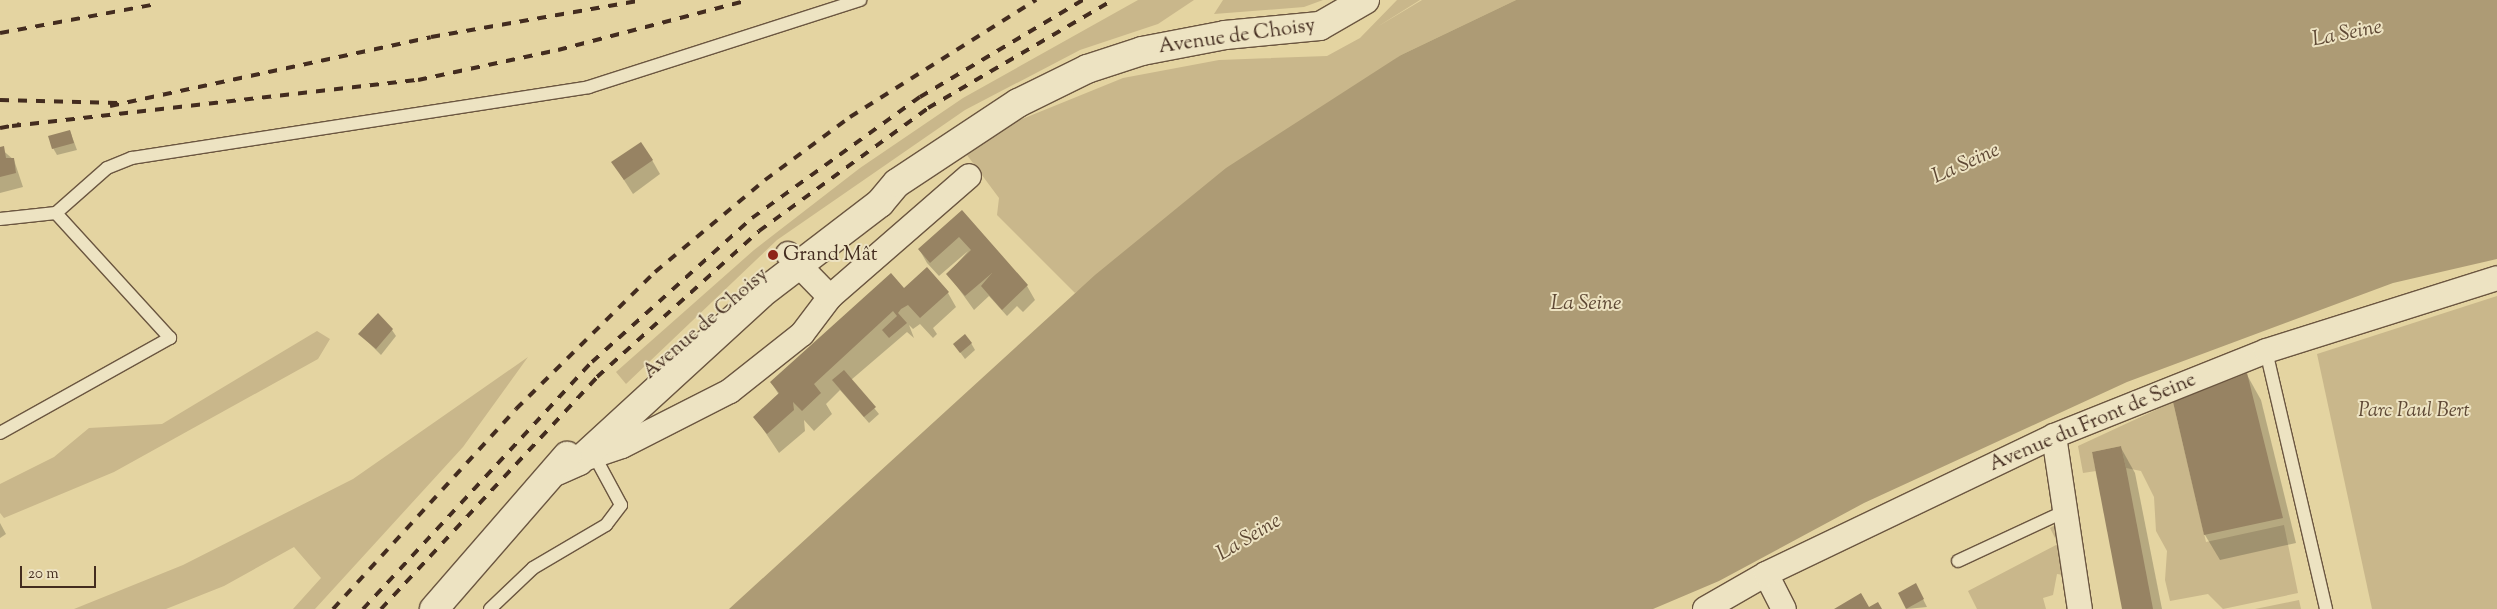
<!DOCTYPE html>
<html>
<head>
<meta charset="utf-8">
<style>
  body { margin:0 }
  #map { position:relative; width:2497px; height:609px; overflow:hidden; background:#e4d4a1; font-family:"Sorts Mill Goudy",serif }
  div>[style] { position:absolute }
  .green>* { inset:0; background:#c9b78b }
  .water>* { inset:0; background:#ad9b75 }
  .shadow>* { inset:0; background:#0003 }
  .building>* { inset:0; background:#978363 }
  .roads { filter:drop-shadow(1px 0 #6b5640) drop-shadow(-1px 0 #6b5640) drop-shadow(0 1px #6b5640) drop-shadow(0 -1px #6b5640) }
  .lane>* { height:12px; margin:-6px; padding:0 6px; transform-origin:6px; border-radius:6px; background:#ede3c2 }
  .street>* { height:24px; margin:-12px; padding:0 12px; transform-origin:12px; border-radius:12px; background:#ede3c2 }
  .secondary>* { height:28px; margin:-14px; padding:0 14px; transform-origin:14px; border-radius:14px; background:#ede3c2 }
  .rail>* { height:4px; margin-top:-2px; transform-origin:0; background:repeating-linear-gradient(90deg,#432c1f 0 9px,transparent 0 18px) }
  .dots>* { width:14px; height:14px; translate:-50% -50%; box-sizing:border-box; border:2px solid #ede3c2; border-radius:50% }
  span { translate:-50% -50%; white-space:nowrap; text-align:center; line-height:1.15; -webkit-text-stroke:4px #ede3c2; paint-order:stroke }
  .street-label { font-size:20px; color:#432c1f }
  .poi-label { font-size:20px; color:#432c1f }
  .left { translate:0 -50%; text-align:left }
  .park-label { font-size:20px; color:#5e4835; font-style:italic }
  .water-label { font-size:21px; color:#5e4834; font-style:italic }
  .scale { position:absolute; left:20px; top:566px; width:76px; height:22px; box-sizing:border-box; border:2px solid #432c1f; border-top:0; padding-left:6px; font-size:15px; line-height:18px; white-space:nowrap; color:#432c1f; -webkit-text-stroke:4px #ede3c2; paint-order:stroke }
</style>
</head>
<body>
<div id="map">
  <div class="green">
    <div style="clip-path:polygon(1138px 0,1194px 0,1158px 24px,1080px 50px,965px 110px,777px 240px,626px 384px,616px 372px,754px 250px,860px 168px,963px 98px)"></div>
    <div style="clip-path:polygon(1223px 0,1323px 0,1304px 7px,1214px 14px)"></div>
    <div style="clip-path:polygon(1397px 0,1420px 0,1377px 27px,1422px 0,1516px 0,1401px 55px,1075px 293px,997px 215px,999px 198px,967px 155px,983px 135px,1123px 78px,1219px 60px,1327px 56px,1360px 38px)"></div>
    <div style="clip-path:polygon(2497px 296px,2497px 609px,2372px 609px,2317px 354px)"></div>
    <div style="clip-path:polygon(317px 331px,330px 339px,318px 359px,114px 472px,4px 518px,0 513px,0 484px,54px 457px,89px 428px,162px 424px)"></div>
    <div style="clip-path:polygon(528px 357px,463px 447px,315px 609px,293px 609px,321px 578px,294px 547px,224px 586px,166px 609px,74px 609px,183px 565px,353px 479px)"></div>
    <div style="clip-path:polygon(2173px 402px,2206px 542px,2284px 525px,2298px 593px,2223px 609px,2208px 594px,2170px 601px,2165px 580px,2167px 551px,2156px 531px,2154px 497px,2141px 471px,2126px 468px,2121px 446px,2092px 452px,2096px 471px,2083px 473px,2078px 446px)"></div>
    <div style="clip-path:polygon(2057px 524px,2070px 576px,2057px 574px,2053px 595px,2043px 598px,2046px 609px,1977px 609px,1968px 591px,2058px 544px,2050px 528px)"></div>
    <div style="clip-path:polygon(2299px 600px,2301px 609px,2255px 609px)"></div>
  </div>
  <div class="water">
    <div style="clip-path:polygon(1516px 0,2497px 0,2497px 259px,2393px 283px,2127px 382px,1864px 503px,1719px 581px,1653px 609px,729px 609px,1095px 275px,1226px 168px,1401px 55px)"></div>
  </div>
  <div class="shadow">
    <div style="clip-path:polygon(70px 131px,77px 150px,57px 155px,53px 148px)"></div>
    <div style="clip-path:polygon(0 148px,14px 160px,23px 187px,0 193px)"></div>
    <div style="clip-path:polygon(652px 160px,660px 174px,633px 194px,613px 163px)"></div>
    <div style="clip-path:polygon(evenodd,962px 211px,1027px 286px,1035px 300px,1023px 312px,1017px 306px,1007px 316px,989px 296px,974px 310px,948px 274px,968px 251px,939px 276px,927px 263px,919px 249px,962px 211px,989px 267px,996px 280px,987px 268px,989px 267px)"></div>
    <div style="clip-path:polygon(948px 293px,956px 307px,933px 328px,937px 334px,933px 338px,920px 324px,913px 329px,909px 325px,914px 338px,907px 332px,851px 380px,879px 414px,869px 423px,840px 390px,826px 404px,832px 414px,814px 431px,804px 420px,805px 431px,779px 453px,755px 417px,779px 395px,771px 382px,908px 295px)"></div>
    <div style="clip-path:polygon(392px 330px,396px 336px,381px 355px,360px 334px)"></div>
    <div style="clip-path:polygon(971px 343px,975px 350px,965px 359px,954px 344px)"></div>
    <div style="clip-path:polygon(2247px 375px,2261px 400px,2296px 543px,2220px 560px,2205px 535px,2174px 403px)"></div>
    <div style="clip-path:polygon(2121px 448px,2135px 473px,2162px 609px,2123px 609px)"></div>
    <div style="clip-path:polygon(0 523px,6px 534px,0 538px)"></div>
    <div style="clip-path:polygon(1919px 591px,1927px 607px,1907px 609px,1899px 593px)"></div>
  </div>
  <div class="building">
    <div style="clip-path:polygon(70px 130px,74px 143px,52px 149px,48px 136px)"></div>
    <div style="clip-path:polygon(641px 142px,653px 160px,624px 180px,611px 162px)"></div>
    <div style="clip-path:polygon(4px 146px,6px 158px,14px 158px,16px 173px,0 177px,0 147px)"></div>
    <div style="clip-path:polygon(962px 210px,1028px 285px,1002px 310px,981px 286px,992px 273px,965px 296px,946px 274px,971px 250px,959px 237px,930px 263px,918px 249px)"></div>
    <div style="clip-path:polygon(927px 267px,949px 292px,920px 318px,908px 305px,901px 309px,898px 313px,907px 323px,889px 338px,882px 330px,897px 316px,893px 311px,814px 384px,821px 393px,802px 411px,793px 402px,794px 410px,767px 434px,753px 417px,779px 393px,770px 382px,891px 273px,904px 288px)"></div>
    <div style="clip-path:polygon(378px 313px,393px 329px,376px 349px,358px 334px)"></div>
    <div style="clip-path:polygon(965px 334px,972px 343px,960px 353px,953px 344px)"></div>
    <div style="clip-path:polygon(844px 370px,876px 407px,864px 417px,832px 380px)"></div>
    <div style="clip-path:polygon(2247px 373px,2283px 518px,2204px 535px,2173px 402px)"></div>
    <div style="clip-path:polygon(2121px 446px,2126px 468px,2153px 609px,2122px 609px,2092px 452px)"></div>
    <div style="clip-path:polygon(1916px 583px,1924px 599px,1906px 609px,1898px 593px)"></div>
    <div style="clip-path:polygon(1861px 593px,1869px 607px,1878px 602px,1882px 609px,1834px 609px)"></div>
  </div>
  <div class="roads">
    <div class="lane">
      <div style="left:0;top:219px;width:56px;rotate:-6.1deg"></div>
      <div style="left:56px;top:213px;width:68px;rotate:-41.4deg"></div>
      <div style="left:107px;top:168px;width:27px;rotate:-22deg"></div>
      <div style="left:132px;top:158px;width:462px;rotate:-8.8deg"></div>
      <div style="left:589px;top:87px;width:285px;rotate:-17.8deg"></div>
      <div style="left:2266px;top:351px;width:265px;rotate:76.9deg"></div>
      <div style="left:0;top:433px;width:195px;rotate:-29.2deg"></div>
      <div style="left:170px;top:338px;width:169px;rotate:-132.4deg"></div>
      <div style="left:1958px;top:561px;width:118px;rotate:-25deg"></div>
      <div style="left:490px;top:609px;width:59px;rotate:-43.6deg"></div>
      <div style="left:533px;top:568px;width:85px;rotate:-30.5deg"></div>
      <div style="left:606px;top:525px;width:25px;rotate:-53deg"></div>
      <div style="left:621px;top:505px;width:55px;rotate:-118.4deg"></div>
    </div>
    <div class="street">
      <div style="left:788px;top:254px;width:60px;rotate:45.7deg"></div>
      <div style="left:2054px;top:436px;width:175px;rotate:81.5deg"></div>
      <div style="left:581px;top:460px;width:43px;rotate:-18.9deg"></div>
      <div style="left:622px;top:446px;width:121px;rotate:-27deg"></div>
      <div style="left:730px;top:391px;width:92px;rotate:-38.4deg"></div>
      <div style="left:802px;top:334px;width:46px;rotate:-52.9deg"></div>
      <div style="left:830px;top:297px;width:184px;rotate:-41deg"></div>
      <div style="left:1766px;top:574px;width:39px;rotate:63deg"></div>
      <div style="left:1705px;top:609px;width:70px;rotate:-29.8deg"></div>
      <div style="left:1766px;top:574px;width:319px;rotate:-25.6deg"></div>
      <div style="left:2054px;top:436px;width:228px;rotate:-21.8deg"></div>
      <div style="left:2266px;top:351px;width:242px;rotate:-17.5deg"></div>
    </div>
    <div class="secondary">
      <div style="left:557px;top:471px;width:24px;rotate:-24deg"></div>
      <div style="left:579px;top:461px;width:247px;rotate:-42.5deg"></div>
      <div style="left:761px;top:294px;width:150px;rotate:-37.4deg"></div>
      <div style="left:880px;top:203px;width:26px;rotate:-50deg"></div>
      <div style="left:897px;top:183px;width:145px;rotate:-33.5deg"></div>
      <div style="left:1018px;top:103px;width:77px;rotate:-26.2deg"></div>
      <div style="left:1087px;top:69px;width:58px;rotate:-18.1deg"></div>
      <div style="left:1142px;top:51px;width:85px;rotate:-10.9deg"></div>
      <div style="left:1225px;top:35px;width:95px;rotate:-5.4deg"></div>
      <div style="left:1320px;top:26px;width:52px;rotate:-30deg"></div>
      <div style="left:434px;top:609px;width:203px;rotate:-49deg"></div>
    </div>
  </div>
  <div class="rail">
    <div style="left:0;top:33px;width:160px;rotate:-10.5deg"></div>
    <div style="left:0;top:100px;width:118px;rotate:1.5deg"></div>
    <div style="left:110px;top:106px;width:328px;rotate:-12.1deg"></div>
    <div style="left:431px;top:37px;width:214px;rotate:-9.9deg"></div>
    <div style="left:12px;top:126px;width:409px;rotate:-6.5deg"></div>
    <div style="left:418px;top:80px;width:143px;rotate:-12.1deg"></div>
    <div style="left:558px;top:50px;width:196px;rotate:-14.7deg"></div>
    <div style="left:0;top:128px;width:20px;rotate:-11deg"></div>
    <div style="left:333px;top:609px;width:271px;rotate:-47.5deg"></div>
    <div style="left:516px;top:409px;width:195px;rotate:-44.6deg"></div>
    <div style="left:655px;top:272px;width:143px;rotate:-39.9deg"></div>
    <div style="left:765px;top:180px;width:106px;rotate:-36.5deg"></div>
    <div style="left:850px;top:117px;width:220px;rotate:-32.2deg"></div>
    <div style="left:363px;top:609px;width:337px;rotate:-47.2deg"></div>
    <div style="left:592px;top:362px;width:215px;rotate:-42deg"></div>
    <div style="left:752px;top:218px;width:207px;rotate:-35.8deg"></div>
    <div style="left:920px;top:97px;width:190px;rotate:-30.8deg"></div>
    <div style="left:381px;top:609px;width:317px;rotate:-47deg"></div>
    <div style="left:597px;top:377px;width:218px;rotate:-42deg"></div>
    <div style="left:759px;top:231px;width:209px;rotate:-36deg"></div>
    <div style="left:928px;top:108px;width:214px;rotate:-30.3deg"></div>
  </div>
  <div class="dots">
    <div style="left:773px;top:255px;background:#8f2418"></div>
  </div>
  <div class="street-label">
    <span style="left:1237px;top:37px;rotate:-8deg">Avenue de Choisy</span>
    <span style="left:706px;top:324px;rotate:-41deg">Avenue de Choisy</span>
    <span style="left:2093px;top:423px;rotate:-23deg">Avenue du Front de Seine</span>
  </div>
  <div class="poi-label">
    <span class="left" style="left:783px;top:255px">Grand Mât</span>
  </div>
  <div class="park-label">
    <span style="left:2414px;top:411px">Parc Paul Bert</span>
  </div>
  <div class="water-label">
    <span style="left:2347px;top:34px;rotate:-11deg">La Seine</span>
    <span style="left:1966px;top:164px;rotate:-24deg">La Seine</span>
    <span style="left:1586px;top:304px">La Seine</span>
    <span style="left:1249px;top:538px;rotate:-31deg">La Seine</span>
  </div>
  <div class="scale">20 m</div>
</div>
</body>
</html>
